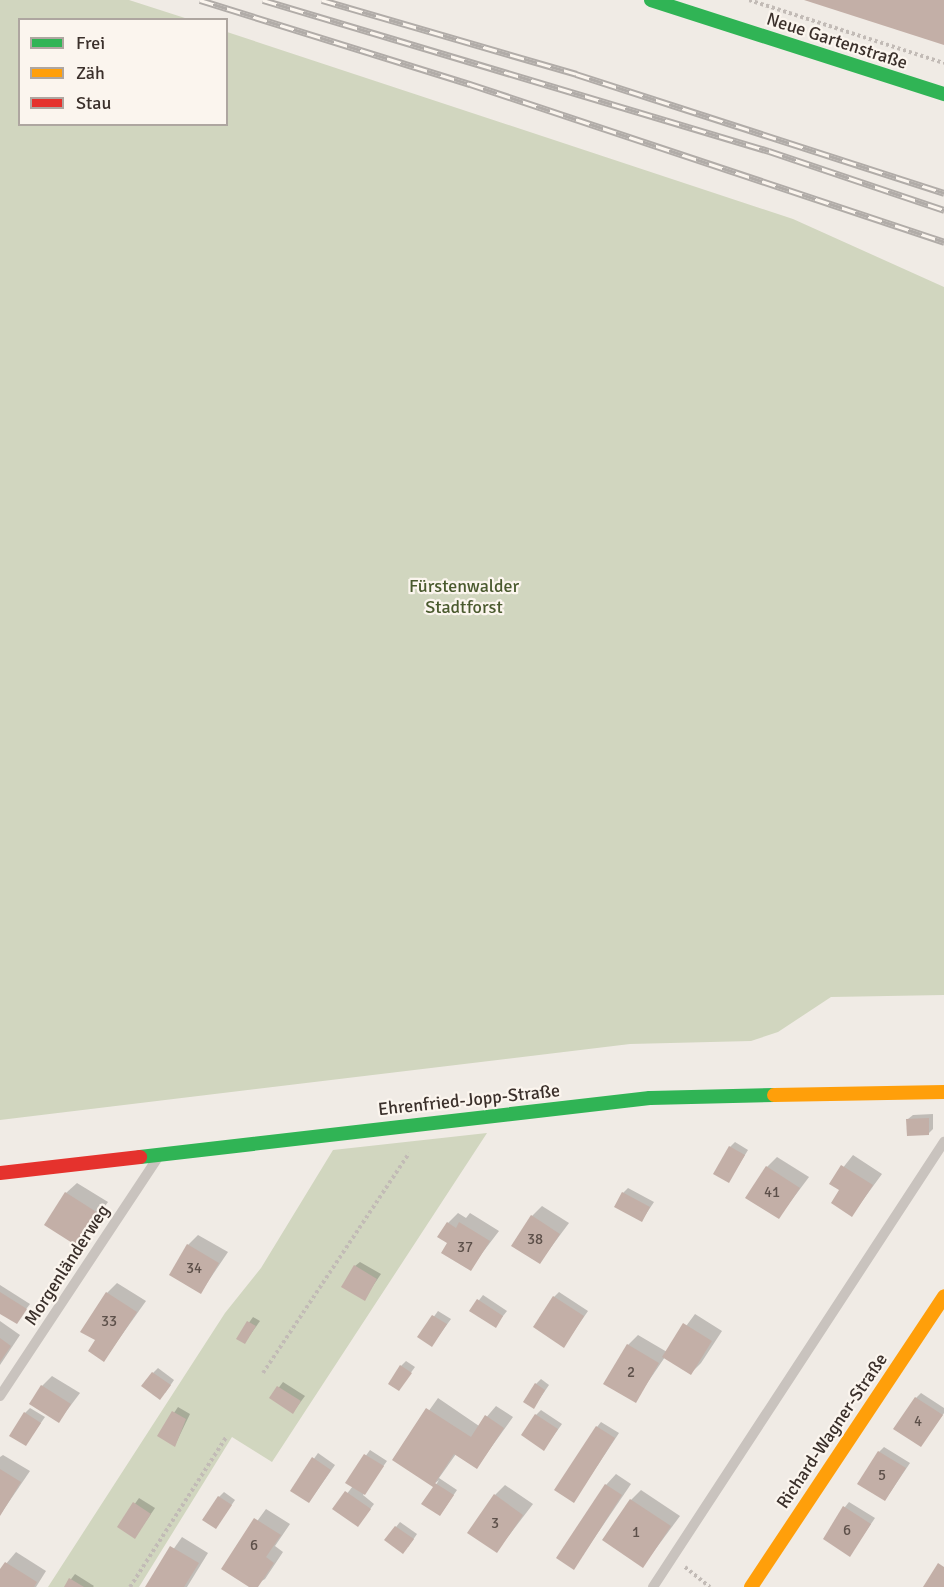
<!DOCTYPE html>
<html>
<head>
<meta charset="utf-8">
<style>
  body { margin:0 }
  #map { position:relative; width:944px; height:1587px; overflow:hidden; background:#f0ebe5; font-family:Signika,sans-serif }
  div>[style] { position:absolute }
  .green>* { inset:0; background:#d1d6bf }
  .shadow>* { inset:0; background:#0003 }
  .building>* { inset:0; background:#c3afa7 }
  .path>* { height:4px; margin-top:-2px; transform-origin:0; background:repeating-linear-gradient(90deg,#c2bbb6 0 3px,transparent 0 6px) }
  .lane>* { height:10px; margin:-5px; padding:0 5px; transform-origin:5px; border-radius:5px; background:#c9c3be }
  .fast>* { height:14px; margin:-7px; padding:0 7px; transform-origin:7px; border-radius:7px; background:#30b455 }
  .slow>* { height:14px; margin:-7px; padding:0 7px; transform-origin:7px; border-radius:7px; background:#ff9f0a }
  .jam>* { height:14px; margin:-7px; padding:0 7px; transform-origin:7px; border-radius:7px; background:#e5322d }
  .rail>* { height:7px; margin-top:-3.5px; transform-origin:0; background:repeating-linear-gradient(90deg,#fbf5ee 0 14px,#b1aca8 0 28px); box-sizing:border-box; border-block:2px solid #b1aca8 }
  span { translate:-50% -50%; white-space:nowrap; text-align:center; line-height:1.15; -webkit-text-stroke:4.5px #fbf5ee; paint-order:stroke }
  .number-label { font-size:15px; color:#5d504a }
  .number-label span { -webkit-text-stroke-width:0 }
  .street-label { font-size:18px; color:#3b302b }
  .park-label { font-size:18px; color:#4a5a2e }
  .legend { position:absolute; left:18px; top:18px; width:210px; height:108px; box-sizing:border-box; background:#fbf5ee; border:2px solid #aea6a0; margin:0; padding:8px 10px; list-style:none; font-size:18px; color:#3b302b }
  .legend li { display:flex; align-items:center; gap:12px; height:30px }
  .legend b { width:30px; border:2px solid #aea6a0 }
</style>
</head>
<body>
<div id="map">
  <div class="green">
    <div style="clip-path:polygon(0 0,129px 0,188px 19px,20px 20px,20px 124px,226px 124px,227px 32px,793px 219px,944px 287px,944px 995px,831px 997px,778px 1032px,751px 1041px,630px 1044px,0 1120px)"></div>
    <div style="clip-path:polygon(487px 1133px,272px 1462px,232px 1437px,139px 1587px,48px 1587px,225px 1313px,261px 1268px,333px 1150px)"></div>
  </div>
  <div class="shadow">
    <div style="clip-path:polygon(933px 1114px,933px 1129px,928px 1134px,908px 1119px,913px 1115px)"></div>
    <div style="clip-path:polygon(735px 1142px,748px 1150px,729px 1181px,730px 1147px)"></div>
    <div style="clip-path:polygon(853px 1155px,882px 1174px,852px 1215px,842px 1190px,831px 1183px)"></div>
    <div style="clip-path:polygon(777px 1157px,809px 1177px,779px 1217px,767px 1167px)"></div>
    <div style="clip-path:polygon(77px 1183px,108px 1202px,77px 1244px,66px 1193px)"></div>
    <div style="clip-path:polygon(628px 1188px,654px 1202px,642px 1220px,623px 1193px)"></div>
    <div style="clip-path:polygon(542px 1206px,569px 1223px,540px 1262px,532px 1216px)"></div>
    <div style="clip-path:polygon(458px 1213px,466px 1218px,470px 1213px,499px 1231px,470px 1269px,449px 1242px,448px 1223px)"></div>
    <div style="clip-path:polygon(198px 1235px,228px 1252px,201px 1292px,188px 1245px)"></div>
    <div style="clip-path:polygon(360px 1262px,381px 1274px,364px 1299px,355px 1266px)"></div>
    <div style="clip-path:polygon(117px 1283px,146px 1301px,104px 1360px,97px 1340px,107px 1293px)"></div>
    <div style="clip-path:polygon(0 1285px,30px 1304px,16px 1322px,0 1312px)"></div>
    <div style="clip-path:polygon(559px 1292px,588px 1311px,564px 1346px,554px 1297px)"></div>
    <div style="clip-path:polygon(483px 1295px,507px 1311px,495px 1326px,471px 1311px)"></div>
    <div style="clip-path:polygon(438px 1311px,451px 1319px,432px 1345px,419px 1337px)"></div>
    <div style="clip-path:polygon(695px 1314px,722px 1331px,701px 1363px,691px 1373px,665px 1357px,635px 1401px,628px 1345px,638px 1335px,667px 1352px)"></div>
    <div style="clip-path:polygon(253px 1317px,260px 1321px,245px 1342px,238px 1338px)"></div>
    <div style="clip-path:polygon(0 1321px,20px 1335px,0 1365px)"></div>
    <div style="clip-path:polygon(406px 1361px,415px 1367px,399px 1389px,401px 1366px)"></div>
    <div style="clip-path:polygon(158px 1368px,174px 1380px,165px 1393px,153px 1373px)"></div>
    <div style="clip-path:polygon(52px 1376px,80px 1393px,59px 1421px,42px 1386px)"></div>
    <div style="clip-path:polygon(541px 1379px,549px 1385px,534px 1407px,536px 1384px)"></div>
    <div style="clip-path:polygon(283px 1382px,305px 1396px,293px 1412px,271px 1398px)"></div>
    <div style="clip-path:polygon(921px 1393px,944px 1408px,944px 1413px,921px 1445px,916px 1398px)"></div>
    <div style="clip-path:polygon(438px 1398px,479px 1426px,496px 1406px,513px 1417px,477px 1467px,456px 1454px,439px 1478px,457px 1490px,440px 1515px,424px 1504px,439px 1480px,433px 1485px,394px 1460px)"></div>
    <div style="clip-path:polygon(178px 1407px,190px 1414px,175px 1445px,159px 1435px)"></div>
    <div style="clip-path:polygon(30px 1408px,45px 1417px,26px 1444px,25px 1413px)"></div>
    <div style="clip-path:polygon(541px 1410px,562px 1424px,544px 1449px,536px 1415px)"></div>
    <div style="clip-path:polygon(601px 1422px,619px 1433px,574px 1501px,597px 1427px)"></div>
    <div style="clip-path:polygon(884px 1447px,910px 1463px,885px 1500px,879px 1452px)"></div>
    <div style="clip-path:polygon(370px 1450px,387px 1461px,363px 1495px,374px 1504px,362px 1520px,335px 1509px,353px 1486px,347px 1482px)"></div>
    <div style="clip-path:polygon(318px 1453px,335px 1465px,309px 1502px,292px 1490px)"></div>
    <div style="clip-path:polygon(3px 1455px,30px 1471px,0 1515px,0 1457px)"></div>
    <div style="clip-path:polygon(616px 1474px,631px 1484px,574px 1568px,606px 1485px)"></div>
    <div style="clip-path:polygon(505px 1485px,533px 1504px,497px 1551px,495px 1495px)"></div>
    <div style="clip-path:polygon(641px 1490px,680px 1516px,643px 1566px,631px 1500px)"></div>
    <div style="clip-path:polygon(224px 1492px,235px 1500px,216px 1527px,219px 1497px)"></div>
    <div style="clip-path:polygon(139px 1498px,155px 1508px,135px 1537px,119px 1526px)"></div>
    <div style="clip-path:polygon(849px 1502px,875px 1518px,850px 1555px,845px 1507px)"></div>
    <div style="clip-path:polygon(266px 1509px,290px 1524px,275px 1546px,283px 1552px,265px 1579px,252px 1587px,223px 1568px)"></div>
    <div style="clip-path:polygon(400px 1522px,417px 1534px,408px 1547px,396px 1527px)"></div>
    <div style="clip-path:polygon(182px 1537px,208px 1553px,187px 1587px,147px 1587px)"></div>
    <div style="clip-path:polygon(16px 1552px,46px 1571px,36px 1587px,0 1587px,0 1571px)"></div>
    <div style="clip-path:polygon(75px 1574px,94px 1586px,93px 1587px,65px 1587px)"></div>
  </div>
  <div class="building">
    <div style="clip-path:polygon(804px 0,944px 0,944px 45px)"></div>
    <div style="clip-path:polygon(929px 1118px,929px 1135px,907px 1136px,906px 1119px)"></div>
    <div style="clip-path:polygon(729px 1146px,745px 1155px,729px 1183px,713px 1174px)"></div>
    <div style="clip-path:polygon(841px 1165px,873px 1185px,852px 1217px,831px 1203px,839px 1190px,829px 1184px)"></div>
    <div style="clip-path:polygon(766px 1166px,800px 1188px,779px 1219px,745px 1198px)"></div>
    <div style="clip-path:polygon(65px 1192px,98px 1213px,77px 1246px,44px 1225px)"></div>
    <div style="clip-path:polygon(622px 1192px,650px 1207px,642px 1222px,614px 1207px)"></div>
    <div style="clip-path:polygon(531px 1215px,560px 1234px,540px 1264px,511px 1246px)"></div>
    <div style="clip-path:polygon(447px 1222px,456px 1228px,459px 1222px,490px 1241px,471px 1271px,441px 1253px,447px 1243px,437px 1237px)"></div>
    <div style="clip-path:polygon(187px 1244px,219px 1263px,201px 1294px,169px 1275px)"></div>
    <div style="clip-path:polygon(354px 1265px,377px 1279px,365px 1301px,341px 1287px)"></div>
    <div style="clip-path:polygon(0 1292px,27px 1309px,17px 1324px,0 1314px)"></div>
    <div style="clip-path:polygon(106px 1292px,137px 1312px,104px 1362px,88px 1351px,95px 1340px,80px 1332px)"></div>
    <div style="clip-path:polygon(553px 1296px,584px 1316px,564px 1348px,533px 1327px)"></div>
    <div style="clip-path:polygon(477px 1299px,503px 1316px,496px 1328px,469px 1311px)"></div>
    <div style="clip-path:polygon(432px 1315px,447px 1324px,432px 1347px,417px 1337px)"></div>
    <div style="clip-path:polygon(247px 1321px,256px 1326px,245px 1344px,236px 1339px)"></div>
    <div style="clip-path:polygon(683px 1323px,712px 1341px,691px 1375px,662px 1357px)"></div>
    <div style="clip-path:polygon(0 1338px,11px 1346px,0 1362px)"></div>
    <div style="clip-path:polygon(627px 1344px,659px 1363px,636px 1403px,603px 1384px)"></div>
    <div style="clip-path:polygon(400px 1365px,412px 1373px,399px 1391px,388px 1384px)"></div>
    <div style="clip-path:polygon(152px 1372px,171px 1385px,160px 1400px,141px 1386px)"></div>
    <div style="clip-path:polygon(535px 1383px,545px 1390px,534px 1409px,523px 1402px)"></div>
    <div style="clip-path:polygon(41px 1385px,71px 1404px,59px 1423px,29px 1404px)"></div>
    <div style="clip-path:polygon(277px 1386px,301px 1401px,293px 1414px,269px 1398px)"></div>
    <div style="clip-path:polygon(915px 1397px,943px 1415px,921px 1447px,893px 1429px)"></div>
    <div style="clip-path:polygon(426px 1408px,471px 1437px,485px 1415px,504px 1428px,477px 1469px,454px 1454px,435px 1483px,454px 1495px,440px 1516px,421px 1504px,433px 1487px,392px 1460px)"></div>
    <div style="clip-path:polygon(172px 1411px,186px 1419px,175px 1447px,157px 1436px)"></div>
    <div style="clip-path:polygon(24px 1412px,41px 1423px,26px 1446px,9px 1436px)"></div>
    <div style="clip-path:polygon(535px 1414px,558px 1429px,544px 1451px,521px 1435px)"></div>
    <div style="clip-path:polygon(596px 1426px,615px 1438px,574px 1503px,554px 1490px)"></div>
    <div style="clip-path:polygon(878px 1451px,906px 1468px,885px 1501px,857px 1484px)"></div>
    <div style="clip-path:polygon(364px 1454px,384px 1466px,365px 1495px,345px 1483px)"></div>
    <div style="clip-path:polygon(312px 1457px,331px 1470px,309px 1503px,290px 1491px)"></div>
    <div style="clip-path:polygon(0 1469px,21px 1482px,0 1516px)"></div>
    <div style="clip-path:polygon(605px 1484px,622px 1495px,574px 1570px,556px 1558px)"></div>
    <div style="clip-path:polygon(345px 1491px,371px 1509px,358px 1527px,332px 1509px)"></div>
    <div style="clip-path:polygon(494px 1494px,523px 1515px,497px 1553px,467px 1533px)"></div>
    <div style="clip-path:polygon(218px 1496px,232px 1505px,216px 1529px,202px 1520px)"></div>
    <div style="clip-path:polygon(630px 1499px,671px 1526px,643px 1568px,602px 1540px)"></div>
    <div style="clip-path:polygon(133px 1502px,151px 1514px,135px 1539px,117px 1527px)"></div>
    <div style="clip-path:polygon(843px 1506px,871px 1524px,850px 1557px,823px 1539px)"></div>
    <div style="clip-path:polygon(254px 1518px,281px 1535px,266px 1557px,274px 1563px,258px 1587px,249px 1587px,221px 1569px)"></div>
    <div style="clip-path:polygon(395px 1526px,414px 1539px,403px 1554px,384px 1540px)"></div>
    <div style="clip-path:polygon(170px 1546px,199px 1563px,184px 1587px,145px 1587px)"></div>
    <div style="clip-path:polygon(5px 1562px,37px 1582px,34px 1587px,0 1587px,0 1569px)"></div>
    <div style="clip-path:polygon(938px 1563px,944px 1567px,944px 1587px,923px 1587px)"></div>
    <div style="clip-path:polygon(69px 1578px,84px 1587px,64px 1587px)"></div>
  </div>
  <div class="path">
    <div style="left:749px;top:0;width:205px;rotate:17.9deg"></div>
    <div style="left:263px;top:1373px;width:264px;rotate:-56.4deg"></div>
    <div style="left:685px;top:1567px;width:32px;rotate:39deg"></div>
    <div style="left:130px;top:1587px;width:179px;rotate:-57.3deg"></div>
  </div>
  <div class="lane">
    <div style="left:0;top:1396px;width:284px;rotate:-56.5deg"></div>
    <div style="left:653px;top:1587px;width:532px;rotate:-56.82deg"></div>
  </div>
  <div class="fast">
    <div style="left:651px;top:0;width:308px;rotate:17.8deg"></div>
    <div style="left:140px;top:1157px;width:513px;rotate:-6.6deg"></div>
    <div style="left:650px;top:1098px;width:124px;rotate:-1.4deg"></div>
  </div>
  <div class="slow">
    <div style="left:774px;top:1095px;width:170px;rotate:-1deg"></div>
    <div style="left:751px;top:1587px;width:349px;rotate:-56.4deg"></div>
  </div>
  <div class="jam">
    <div style="left:0;top:1173px;width:141px;rotate:-6.5deg"></div>
  </div>
  <div class="rail">
    <div style="left:200px;top:0;width:283px;rotate:17.3deg"></div>
    <div style="left:470px;top:84px;width:500px;rotate:18.4deg"></div>
    <div style="left:263px;top:0;width:528px;rotate:16.62deg"></div>
    <div style="left:769px;top:151px;width:185px;rotate:18.6deg"></div>
    <div style="left:322px;top:0;width:265px;rotate:16.2deg"></div>
    <div style="left:576px;top:74px;width:387px;rotate:17.9deg"></div>
  </div>
  <div class="number-label">
    <span style="left:772px;top:1193px">41</span>
    <span style="left:535px;top:1240px">38</span>
    <span style="left:465px;top:1248px">37</span>
    <span style="left:194px;top:1269px">34</span>
    <span style="left:109px;top:1322px">33</span>
    <span style="left:631px;top:1373px">2</span>
    <span style="left:918px;top:1422px">4</span>
    <span style="left:882px;top:1476px">5</span>
    <span style="left:495px;top:1524px">3</span>
    <span style="left:847px;top:1531px">6</span>
    <span style="left:636px;top:1533px">1</span>
    <span style="left:254px;top:1546px">6</span>
  </div>
  <div class="street-label">
    <span style="left:837px;top:41px;rotate:18deg">Neue Gartenstraße</span>
    <span style="left:469px;top:1100px;rotate:-6deg">Ehrenfried-Jopp-Straße</span>
    <span style="left:67px;top:1265px;rotate:-57deg">Morgenländerweg</span>
    <span style="left:832px;top:1431px;rotate:-56deg">Richard-Wagner-Straße</span>
  </div>
  <div class="park-label">
    <span style="left:464px;top:597px">Fürstenwalder<br>Stadtforst</span>
  </div>
  <ul class="legend">
  <li><b style="height:8px;background:#30b455"></b>Frei</li>
  <li><b style="height:8px;background:#ff9f0a"></b>Zäh</li>
  <li><b style="height:8px;background:#e5322d"></b>Stau</li>
  </ul>
</div>
</body>
</html>
